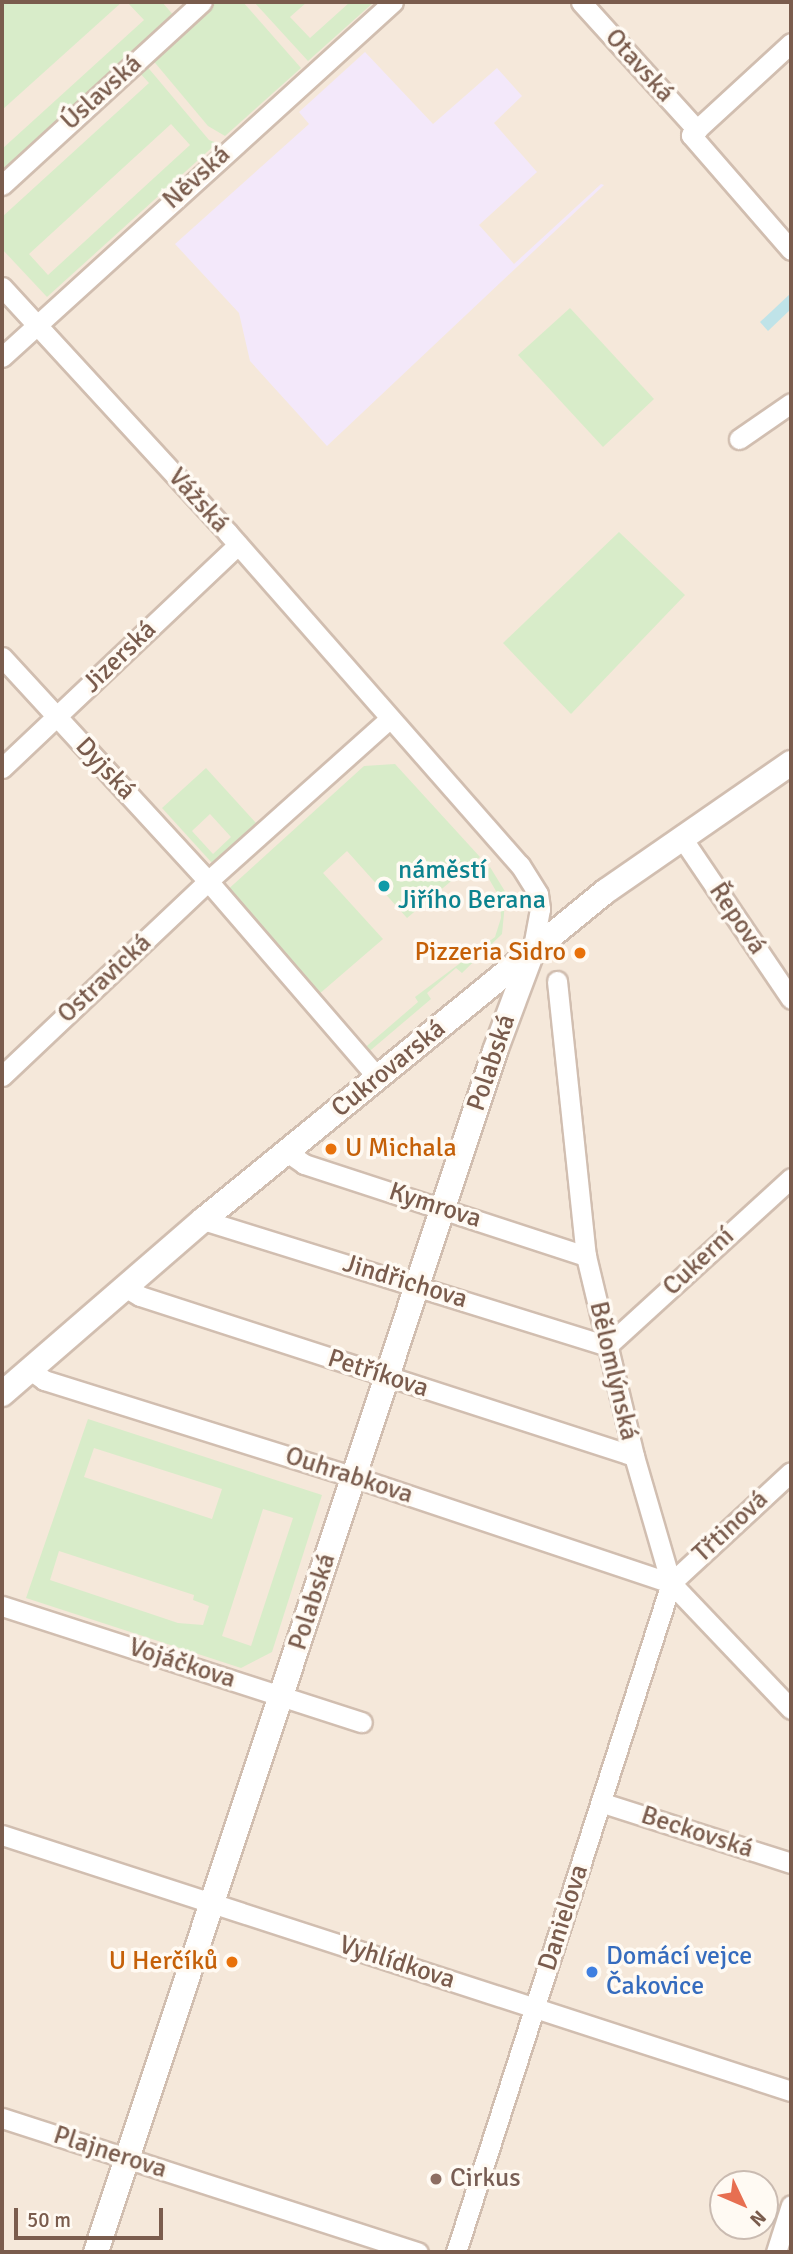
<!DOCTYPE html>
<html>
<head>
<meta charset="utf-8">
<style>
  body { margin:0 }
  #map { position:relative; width:793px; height:2254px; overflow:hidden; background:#fdf6ec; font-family:Signika,sans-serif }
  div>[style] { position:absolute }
  .residential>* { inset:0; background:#f5e8da }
  .education>* { inset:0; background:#f3e8fa }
  .green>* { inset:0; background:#d8ecc9 }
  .water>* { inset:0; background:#bfe3e8 }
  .roads { filter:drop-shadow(2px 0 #d1beb0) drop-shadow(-2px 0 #d1beb0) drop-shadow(0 2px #d1beb0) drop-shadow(0 -2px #d1beb0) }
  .minor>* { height:19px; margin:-9.5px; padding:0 9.5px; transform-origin:9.5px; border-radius:9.5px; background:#fff }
  .tertiary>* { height:24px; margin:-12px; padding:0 12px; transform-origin:12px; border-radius:12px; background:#fff }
  .dots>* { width:19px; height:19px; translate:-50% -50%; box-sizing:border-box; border:4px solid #fffaf3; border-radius:50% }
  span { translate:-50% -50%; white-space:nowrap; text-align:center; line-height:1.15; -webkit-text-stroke:7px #fffaf3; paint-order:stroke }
  .street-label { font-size:26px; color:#7a5c4d }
  .culture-label { font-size:26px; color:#0d838f }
  .left { translate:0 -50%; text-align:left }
  .food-label { font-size:26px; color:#c56008 }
  .right { translate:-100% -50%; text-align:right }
  .shop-label { font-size:26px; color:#366cbe }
  .education-label { font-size:26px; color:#785e54 }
  .frame { position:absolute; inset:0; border:4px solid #7a5c4d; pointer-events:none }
  .north { position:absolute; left:709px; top:2170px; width:70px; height:70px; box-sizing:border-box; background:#fffaf3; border:2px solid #cabbb1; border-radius:50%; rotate:134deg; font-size:19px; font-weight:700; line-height:28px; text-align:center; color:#7a5c4d }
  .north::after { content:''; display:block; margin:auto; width:24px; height:32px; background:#e76f51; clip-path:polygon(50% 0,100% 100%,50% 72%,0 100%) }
  .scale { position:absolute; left:14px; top:2208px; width:149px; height:32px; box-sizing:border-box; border:4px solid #7a5c4d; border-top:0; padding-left:9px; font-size:21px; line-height:24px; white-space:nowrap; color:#7a5c4d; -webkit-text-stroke:5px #fffaf3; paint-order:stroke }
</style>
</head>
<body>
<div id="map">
  <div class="residential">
    <div style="clip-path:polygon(evenodd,2px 2px,791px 2px,791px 2252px,2px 2252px,2px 2px,723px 2184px,765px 2184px,765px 2226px,723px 2226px,723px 2184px)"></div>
  </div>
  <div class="education">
    <div style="clip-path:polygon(365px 52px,433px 124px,497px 68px,522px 96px,494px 123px,537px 172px,479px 225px,514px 264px,601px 184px,604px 185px,327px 446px,250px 361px,239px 313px,175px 244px,309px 124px,299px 112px)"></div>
  </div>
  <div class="green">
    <div style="clip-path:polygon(2px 2px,122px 2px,2px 110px)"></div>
    <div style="clip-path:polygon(127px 2px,162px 2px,175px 17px,2px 174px,2px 149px,144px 20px)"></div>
    <div style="clip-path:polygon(214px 2px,243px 2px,301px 68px,225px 136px,208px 126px,151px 58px)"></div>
    <div style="clip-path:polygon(254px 2px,307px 2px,290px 17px,310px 38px,350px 2px,374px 2px,308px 61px)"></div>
    <div style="clip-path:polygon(evenodd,145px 64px,209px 140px,217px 143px,47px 297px,2px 249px,2px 217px,149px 83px,138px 71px,145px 64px,171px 124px,190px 145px,48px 275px,29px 254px,171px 124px)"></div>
    <div style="clip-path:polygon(570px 308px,654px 399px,603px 447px,518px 355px)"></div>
    <div style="clip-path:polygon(619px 532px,685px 595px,571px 714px,503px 643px)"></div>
    <div style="clip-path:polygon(395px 764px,480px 857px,407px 918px,347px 851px,323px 873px,383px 939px,318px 995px,224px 893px,364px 766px)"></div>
    <div style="clip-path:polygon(evenodd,206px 768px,256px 823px,212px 863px,162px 808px,206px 768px,210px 814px,231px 837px,213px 854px,192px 831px,210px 814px)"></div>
    <div style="clip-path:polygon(490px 867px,506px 893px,502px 934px,462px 973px,456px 968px,427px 993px,431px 999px,365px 1055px,361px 1051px,418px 1002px,415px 997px,495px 937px,501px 918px,500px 898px,485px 872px)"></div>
    <div style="clip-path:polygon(evenodd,88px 1419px,322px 1495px,272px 1652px,241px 1668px,26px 1598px,88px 1419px,94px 1448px,222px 1489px,212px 1519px,84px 1477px,94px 1448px,88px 1419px,263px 1509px,293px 1518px,251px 1646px,222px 1636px,263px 1509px,88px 1419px,59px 1551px,194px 1595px,193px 1600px,209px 1606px,203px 1625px,178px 1623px,50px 1580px,59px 1551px)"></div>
  </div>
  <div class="water">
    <div style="clip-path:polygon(791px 293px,791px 309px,768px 331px,760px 322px)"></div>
  </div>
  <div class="roads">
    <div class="minor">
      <div style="left:581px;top:2px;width:173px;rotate:47.8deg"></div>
      <div style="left:791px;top:43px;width:136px;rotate:137.4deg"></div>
      <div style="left:691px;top:135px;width:152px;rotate:49deg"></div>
      <div style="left:2px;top:185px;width:271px;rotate:-42.5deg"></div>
      <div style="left:2px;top:287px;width:334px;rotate:47.4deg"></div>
      <div style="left:228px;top:533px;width:442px;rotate:48.7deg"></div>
      <div style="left:520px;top:865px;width:34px;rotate:58deg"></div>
      <div style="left:538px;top:894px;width:15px;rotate:82deg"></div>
      <div style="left:540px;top:909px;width:44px;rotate:100.5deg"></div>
      <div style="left:2px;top:357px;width:528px;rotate:-42.24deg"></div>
      <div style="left:739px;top:439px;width:63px;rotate:-34.7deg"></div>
      <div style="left:2px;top:657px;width:304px;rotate:47.4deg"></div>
      <div style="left:208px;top:881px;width:260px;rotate:49.2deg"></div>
      <div style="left:2px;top:768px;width:325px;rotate:-43.4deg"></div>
      <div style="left:682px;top:838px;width:194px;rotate:55.9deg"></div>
      <div style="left:557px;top:981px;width:277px;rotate:84deg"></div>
      <div style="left:586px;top:1256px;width:206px;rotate:76.5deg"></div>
      <div style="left:634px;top:1456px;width:132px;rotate:73.8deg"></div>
      <div style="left:671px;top:1583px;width:174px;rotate:46.4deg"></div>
      <div style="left:2px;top:1076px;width:284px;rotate:-43.4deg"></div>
      <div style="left:208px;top:881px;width:244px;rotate:-41.8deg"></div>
      <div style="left:287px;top:1152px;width:21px;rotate:35deg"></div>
      <div style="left:304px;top:1164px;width:297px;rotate:18.1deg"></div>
      <div style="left:203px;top:1220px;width:423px;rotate:17.3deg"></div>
      <div style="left:125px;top:1287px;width:17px;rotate:31deg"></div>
      <div style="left:140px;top:1296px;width:519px;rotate:17.95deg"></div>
      <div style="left:607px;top:1346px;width:249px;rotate:-42.4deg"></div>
      <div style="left:29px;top:1369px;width:19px;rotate:36deg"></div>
      <div style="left:44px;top:1380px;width:325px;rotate:17.4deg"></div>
      <div style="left:354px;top:1477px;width:334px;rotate:18.5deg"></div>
      <div style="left:671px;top:1583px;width:163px;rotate:-42.8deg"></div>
      <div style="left:2px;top:1606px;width:378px;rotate:17.9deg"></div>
      <div style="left:603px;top:1803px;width:197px;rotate:17.7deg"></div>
      <div style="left:2px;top:1835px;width:829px;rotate:17.98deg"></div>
      <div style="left:2px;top:2118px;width:437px;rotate:17.9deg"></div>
      <div style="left:456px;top:2252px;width:703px;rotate:-72.18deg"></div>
      <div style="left:776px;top:2252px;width:49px;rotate:-72.3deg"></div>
    </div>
    <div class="tertiary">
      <div style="left:2px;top:1394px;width:266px;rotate:-40.9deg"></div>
      <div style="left:203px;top:1220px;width:520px;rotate:-39.23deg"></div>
      <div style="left:606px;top:891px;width:225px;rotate:-34.7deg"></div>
      <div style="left:96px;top:2252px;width:1266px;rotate:-71.62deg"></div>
      <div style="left:495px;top:1051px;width:106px;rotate:-69.5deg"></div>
    </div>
  </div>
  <div class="dots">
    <div style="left:384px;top:886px;background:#0f9aa8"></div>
    <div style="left:580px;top:953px;background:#e8710a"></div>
    <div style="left:331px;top:1149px;background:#e8710a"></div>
    <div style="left:232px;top:1962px;background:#e8710a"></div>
    <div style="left:592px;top:1972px;background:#3f7fe0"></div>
    <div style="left:436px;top:2179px;background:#8d6e63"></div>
  </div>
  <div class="street-label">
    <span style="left:639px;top:66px;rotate:48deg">Otavská</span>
    <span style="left:102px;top:93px;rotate:-42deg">Úslavská</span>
    <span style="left:197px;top:178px;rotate:-42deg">Něvská</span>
    <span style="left:198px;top:501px;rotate:48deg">Vážská</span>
    <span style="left:120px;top:657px;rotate:-44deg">Jizerská</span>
    <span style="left:105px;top:769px;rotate:47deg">Dyjská</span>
    <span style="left:737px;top:919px;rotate:56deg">Řepová</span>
    <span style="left:105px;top:979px;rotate:-43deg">Ostravická</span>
    <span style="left:492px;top:1063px;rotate:-71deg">Polabská</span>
    <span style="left:389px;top:1069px;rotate:-39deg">Cukrovarská</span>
    <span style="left:435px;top:1206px;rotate:18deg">Kymrova</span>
    <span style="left:699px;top:1262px;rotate:-43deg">Cukerní</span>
    <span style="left:405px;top:1282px;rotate:17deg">Jindřichova</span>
    <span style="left:613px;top:1371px;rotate:77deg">Bělomlýnská</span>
    <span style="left:378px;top:1374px;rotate:18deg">Petříkova</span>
    <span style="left:349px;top:1476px;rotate:18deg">Ouhrabkova</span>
    <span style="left:731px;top:1527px;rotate:-43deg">Třtinová</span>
    <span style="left:313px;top:1602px;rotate:-72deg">Polabská</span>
    <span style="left:182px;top:1664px;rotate:18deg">Vojáčkova</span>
    <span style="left:697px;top:1833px;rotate:18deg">Beckovská</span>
    <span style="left:564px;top:1918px;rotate:-72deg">Danielova</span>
    <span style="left:397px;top:1963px;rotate:18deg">Vyhlídkova</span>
    <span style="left:110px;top:2153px;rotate:18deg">Plajnerova</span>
  </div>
  <div class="culture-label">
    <span class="left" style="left:398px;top:886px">náměstí<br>Jiřího Berana</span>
  </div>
  <div class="food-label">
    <span class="right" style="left:566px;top:953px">Pizzeria Sidro</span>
    <span class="left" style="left:345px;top:1149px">U Michala</span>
    <span class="right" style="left:218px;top:1962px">U Herčíků</span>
  </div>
  <div class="shop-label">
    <span class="left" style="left:606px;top:1972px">Domácí vejce<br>Čakovice</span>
  </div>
  <div class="education-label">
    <span class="left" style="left:450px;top:2179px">Cirkus</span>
  </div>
  <div class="frame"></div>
  <div class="north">N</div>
  <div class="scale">50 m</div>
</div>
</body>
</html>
